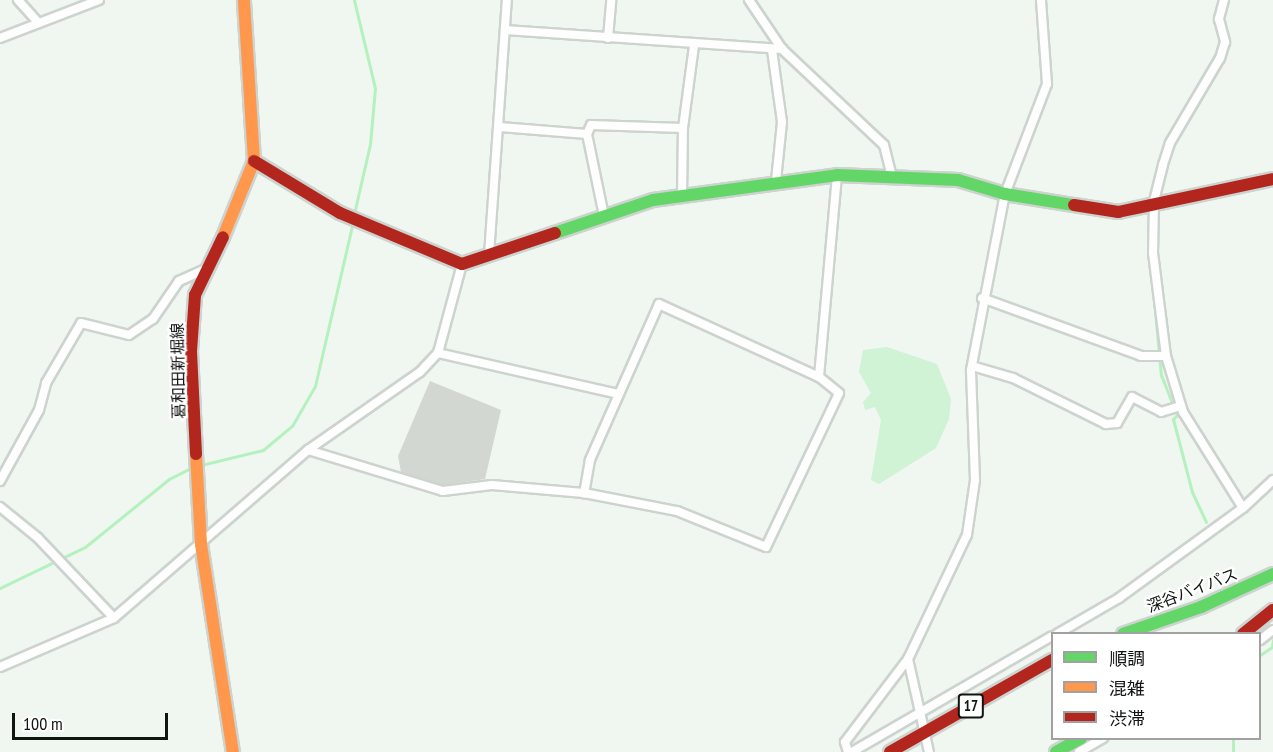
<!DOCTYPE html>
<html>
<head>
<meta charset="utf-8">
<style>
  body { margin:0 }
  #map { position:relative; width:1273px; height:752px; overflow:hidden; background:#f0f7f1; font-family:"PT Sans Narrow","Noto Sans JP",sans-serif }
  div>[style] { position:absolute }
  .green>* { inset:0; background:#d0f2d5 }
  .stream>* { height:3px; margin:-1.5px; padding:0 1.5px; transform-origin:1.5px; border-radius:1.5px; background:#b4f1bf }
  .building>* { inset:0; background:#d2d7d2 }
  .roads { filter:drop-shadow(2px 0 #cdd3ce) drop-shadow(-2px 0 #cdd3ce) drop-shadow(0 2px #cdd3ce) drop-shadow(0 -2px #cdd3ce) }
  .street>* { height:8px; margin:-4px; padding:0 4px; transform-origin:4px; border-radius:4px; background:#fdfefd }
  .fast>* { height:12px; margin:-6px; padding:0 6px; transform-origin:6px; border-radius:6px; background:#63d668 }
  .slow>* { height:12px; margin:-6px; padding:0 6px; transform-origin:6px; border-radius:6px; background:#ff974d }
  .jam>* { height:12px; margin:-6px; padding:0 6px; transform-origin:6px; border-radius:6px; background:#b3261e }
  span { translate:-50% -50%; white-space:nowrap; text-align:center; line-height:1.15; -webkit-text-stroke:4.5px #fff; paint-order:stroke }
  .shield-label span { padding:2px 4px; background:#fff; border:2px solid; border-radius:4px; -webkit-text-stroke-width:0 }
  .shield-label { font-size:15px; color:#111511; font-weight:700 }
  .street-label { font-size:16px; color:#111511 }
  .legend { position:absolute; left:1051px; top:632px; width:210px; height:108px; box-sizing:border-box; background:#fff; border:2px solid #a0a1a0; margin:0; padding:8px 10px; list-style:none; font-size:18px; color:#111511 }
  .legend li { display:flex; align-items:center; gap:12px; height:30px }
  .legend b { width:30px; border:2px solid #a0a1a0 }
  .scale { position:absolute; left:12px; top:713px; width:156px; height:27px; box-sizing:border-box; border:3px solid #111511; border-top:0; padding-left:8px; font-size:18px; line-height:21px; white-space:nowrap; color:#111511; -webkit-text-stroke:4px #fff; paint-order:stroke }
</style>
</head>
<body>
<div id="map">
  <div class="green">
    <div style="clip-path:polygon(887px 347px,937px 364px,951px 399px,949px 419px,936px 448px,879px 484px,871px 480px,881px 420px,875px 407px,865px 410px,863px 402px,871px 393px,859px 372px,863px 350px)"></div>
  </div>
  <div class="stream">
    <div style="left:354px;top:0;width:90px;rotate:76.6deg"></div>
    <div style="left:375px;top:88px;width:56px;rotate:95.1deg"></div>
    <div style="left:370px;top:144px;width:72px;rotate:102.9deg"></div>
    <div style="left:1150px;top:257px;width:119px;rotate:84.7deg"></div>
    <div style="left:1161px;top:375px;width:43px;rotate:68.2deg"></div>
    <div style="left:1177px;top:415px;width:6px;rotate:135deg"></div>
    <div style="left:1173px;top:419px;width:75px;rotate:75.4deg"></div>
    <div style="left:1192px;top:492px;width:33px;rotate:65deg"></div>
    <div style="left:201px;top:465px;width:64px;rotate:-13.6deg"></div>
    <div style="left:263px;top:450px;width:38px;rotate:-40deg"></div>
    <div style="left:292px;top:426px;width:46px;rotate:-60.1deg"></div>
    <div style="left:315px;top:386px;width:169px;rotate:-77deg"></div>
    <div style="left:0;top:588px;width:94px;rotate:-25.8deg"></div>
    <div style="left:85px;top:547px;width:108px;rotate:-39deg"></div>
    <div style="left:169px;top:479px;width:29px;rotate:-27deg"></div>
    <div style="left:1260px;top:655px;width:14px;rotate:-34deg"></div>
    <div style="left:1272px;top:647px;width:7px;rotate:-82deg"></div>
    <div style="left:1233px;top:738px;width:14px;rotate:90deg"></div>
  </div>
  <div class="building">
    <div style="clip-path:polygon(430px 381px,501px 410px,485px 479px,444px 485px,401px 472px,398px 456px)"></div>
  </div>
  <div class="roads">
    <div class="street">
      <div style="left:18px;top:0;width:28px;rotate:48deg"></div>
      <div style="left:749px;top:0;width:59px;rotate:56deg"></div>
      <div style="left:782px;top:49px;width:140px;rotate:43.3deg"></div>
      <div style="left:884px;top:145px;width:33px;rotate:76deg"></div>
      <div style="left:1224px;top:0;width:20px;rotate:105deg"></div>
      <div style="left:1219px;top:19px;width:24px;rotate:75deg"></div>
      <div style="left:1225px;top:42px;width:17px;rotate:107deg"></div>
      <div style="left:1220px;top:58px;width:99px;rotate:120.5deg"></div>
      <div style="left:1170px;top:143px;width:23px;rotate:108deg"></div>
      <div style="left:1163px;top:165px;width:38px;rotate:104deg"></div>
      <div style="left:1154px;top:202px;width:51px;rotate:91.1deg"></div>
      <div style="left:1153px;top:253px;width:104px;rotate:82.8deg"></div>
      <div style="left:1166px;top:356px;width:59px;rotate:73.1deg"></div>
      <div style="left:1183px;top:412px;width:113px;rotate:58deg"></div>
      <div style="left:505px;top:30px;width:278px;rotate:3.9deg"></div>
      <div style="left:0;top:38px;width:106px;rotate:-21deg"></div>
      <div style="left:608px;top:38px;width:38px;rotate:-85deg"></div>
      <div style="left:772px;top:50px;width:73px;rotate:82.1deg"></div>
      <div style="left:782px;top:122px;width:59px;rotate:95.8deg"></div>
      <div style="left:500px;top:127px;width:87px;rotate:4.6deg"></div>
      <div style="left:587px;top:134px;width:10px;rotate:-66deg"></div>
      <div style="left:591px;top:125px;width:92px;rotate:1.9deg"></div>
      <div style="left:587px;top:134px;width:84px;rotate:78.3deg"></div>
      <div style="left:682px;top:197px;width:69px;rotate:-89.2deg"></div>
      <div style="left:683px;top:128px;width:83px;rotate:-82.4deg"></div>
      <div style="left:489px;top:255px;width:256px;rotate:-86deg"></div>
      <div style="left:982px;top:298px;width:169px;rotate:20deg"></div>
      <div style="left:1141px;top:356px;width:25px"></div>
      <div style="left:438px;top:353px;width:185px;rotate:12.8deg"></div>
      <div style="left:972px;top:366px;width:43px;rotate:16.3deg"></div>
      <div style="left:1013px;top:378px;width:104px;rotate:26.3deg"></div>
      <div style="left:1106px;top:424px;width:11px;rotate:-5deg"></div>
      <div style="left:1117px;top:423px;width:30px;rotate:-60deg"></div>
      <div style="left:1132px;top:397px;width:33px;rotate:27deg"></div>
      <div style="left:1161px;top:412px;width:21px;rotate:-17deg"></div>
      <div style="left:819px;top:377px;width:203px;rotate:-84.9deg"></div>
      <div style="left:308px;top:450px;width:141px;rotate:16.9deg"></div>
      <div style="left:443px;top:491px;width:49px;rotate:-7deg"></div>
      <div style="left:492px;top:485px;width:92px;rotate:5deg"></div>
      <div style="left:584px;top:493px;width:95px;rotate:11deg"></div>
      <div style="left:677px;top:511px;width:96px;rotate:22deg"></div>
      <div style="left:766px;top:547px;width:170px;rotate:-64.6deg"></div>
      <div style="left:839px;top:393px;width:26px;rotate:-141deg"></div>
      <div style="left:819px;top:377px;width:176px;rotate:-155.5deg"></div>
      <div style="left:659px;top:304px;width:171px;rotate:113.9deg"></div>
      <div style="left:590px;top:460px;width:34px;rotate:100deg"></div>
      <div style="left:0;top:481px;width:81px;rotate:-61.2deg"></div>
      <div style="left:39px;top:410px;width:28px;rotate:-75deg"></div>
      <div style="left:46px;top:383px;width:69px;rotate:-59.7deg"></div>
      <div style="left:81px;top:323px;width:49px;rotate:14deg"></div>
      <div style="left:129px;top:335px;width:29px;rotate:-34deg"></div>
      <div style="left:153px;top:319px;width:46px;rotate:-55.6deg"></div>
      <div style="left:179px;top:281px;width:27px;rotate:-24deg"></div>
      <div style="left:0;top:507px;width:49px;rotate:39.2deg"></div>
      <div style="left:38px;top:538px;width:110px;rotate:46.5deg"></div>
      <div style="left:1057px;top:634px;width:72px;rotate:-30.1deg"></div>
      <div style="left:1119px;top:598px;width:153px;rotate:-36deg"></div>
      <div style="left:1243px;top:508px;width:41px;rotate:-43deg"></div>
      <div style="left:1260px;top:640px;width:16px;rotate:-38deg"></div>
      <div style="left:908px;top:659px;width:95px;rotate:77.3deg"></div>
      <div style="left:0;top:667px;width:124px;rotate:-23.3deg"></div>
      <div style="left:114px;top:618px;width:257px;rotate:-40.9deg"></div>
      <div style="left:308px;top:450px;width:136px;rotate:-34.9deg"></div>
      <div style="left:420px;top:372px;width:26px;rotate:-47deg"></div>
      <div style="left:438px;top:353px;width:92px;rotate:-74.9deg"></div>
      <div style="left:848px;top:752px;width:10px;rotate:-107deg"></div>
      <div style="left:845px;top:742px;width:104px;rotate:-52.8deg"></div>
      <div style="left:908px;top:659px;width:137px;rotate:-64.6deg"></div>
      <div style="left:967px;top:535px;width:56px;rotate:-81.7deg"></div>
      <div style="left:975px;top:480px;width:110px;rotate:-92.1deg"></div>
      <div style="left:971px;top:370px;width:179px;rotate:-79.1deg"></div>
      <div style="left:1005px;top:194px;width:118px;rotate:-69.1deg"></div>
      <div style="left:1047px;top:84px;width:84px;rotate:-94.1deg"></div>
      <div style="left:852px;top:752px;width:231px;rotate:-30.1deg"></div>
      <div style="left:1079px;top:752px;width:28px;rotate:-30deg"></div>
    </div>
    <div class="fast">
      <div style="left:555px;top:233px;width:103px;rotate:-18.6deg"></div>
      <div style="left:653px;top:200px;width:186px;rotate:-7.7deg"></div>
      <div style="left:837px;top:175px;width:121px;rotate:2.4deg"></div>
      <div style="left:958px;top:180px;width:49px;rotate:16.6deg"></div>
      <div style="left:1005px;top:194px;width:70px;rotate:9.1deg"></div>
      <div style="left:1123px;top:634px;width:83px;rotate:-19.1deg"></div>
      <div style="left:1201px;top:607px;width:79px;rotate:-24.6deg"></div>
      <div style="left:1056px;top:752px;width:29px;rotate:-29deg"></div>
    </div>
    <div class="slow">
      <div style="left:223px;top:237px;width:82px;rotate:-67.8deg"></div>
      <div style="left:254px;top:161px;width:161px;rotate:-93.6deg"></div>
      <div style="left:196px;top:454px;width:90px;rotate:86.8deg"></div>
      <div style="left:201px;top:544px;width:210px;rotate:81.3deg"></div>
    </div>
    <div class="jam">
      <div style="left:254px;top:161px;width:100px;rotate:31.2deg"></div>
      <div style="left:340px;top:213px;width:132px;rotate:22.7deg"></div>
      <div style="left:462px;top:264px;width:98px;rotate:-18.4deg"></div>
      <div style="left:1074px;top:205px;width:45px;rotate:9deg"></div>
      <div style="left:1118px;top:212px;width:158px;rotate:-12deg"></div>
      <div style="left:196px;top:454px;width:103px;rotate:-92.8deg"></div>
      <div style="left:191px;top:351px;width:56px;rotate:-85.9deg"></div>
      <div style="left:195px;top:295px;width:64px;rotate:-64.2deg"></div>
      <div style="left:1243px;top:634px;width:38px;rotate:-39deg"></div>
      <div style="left:890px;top:752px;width:186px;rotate:-29.6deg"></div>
    </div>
  </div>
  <div class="shield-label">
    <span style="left:971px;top:706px">17</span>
  </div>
  <div class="street-label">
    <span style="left:178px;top:371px;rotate:-91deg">葛和田新堀線</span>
    <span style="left:1192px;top:590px;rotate:-21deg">深谷バイパス</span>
  </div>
  <ul class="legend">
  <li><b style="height:8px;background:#63d668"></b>順調</li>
  <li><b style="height:8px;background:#ff974d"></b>混雑</li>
  <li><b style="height:8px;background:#b3261e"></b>渋滞</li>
  </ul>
  <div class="scale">100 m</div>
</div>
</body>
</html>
